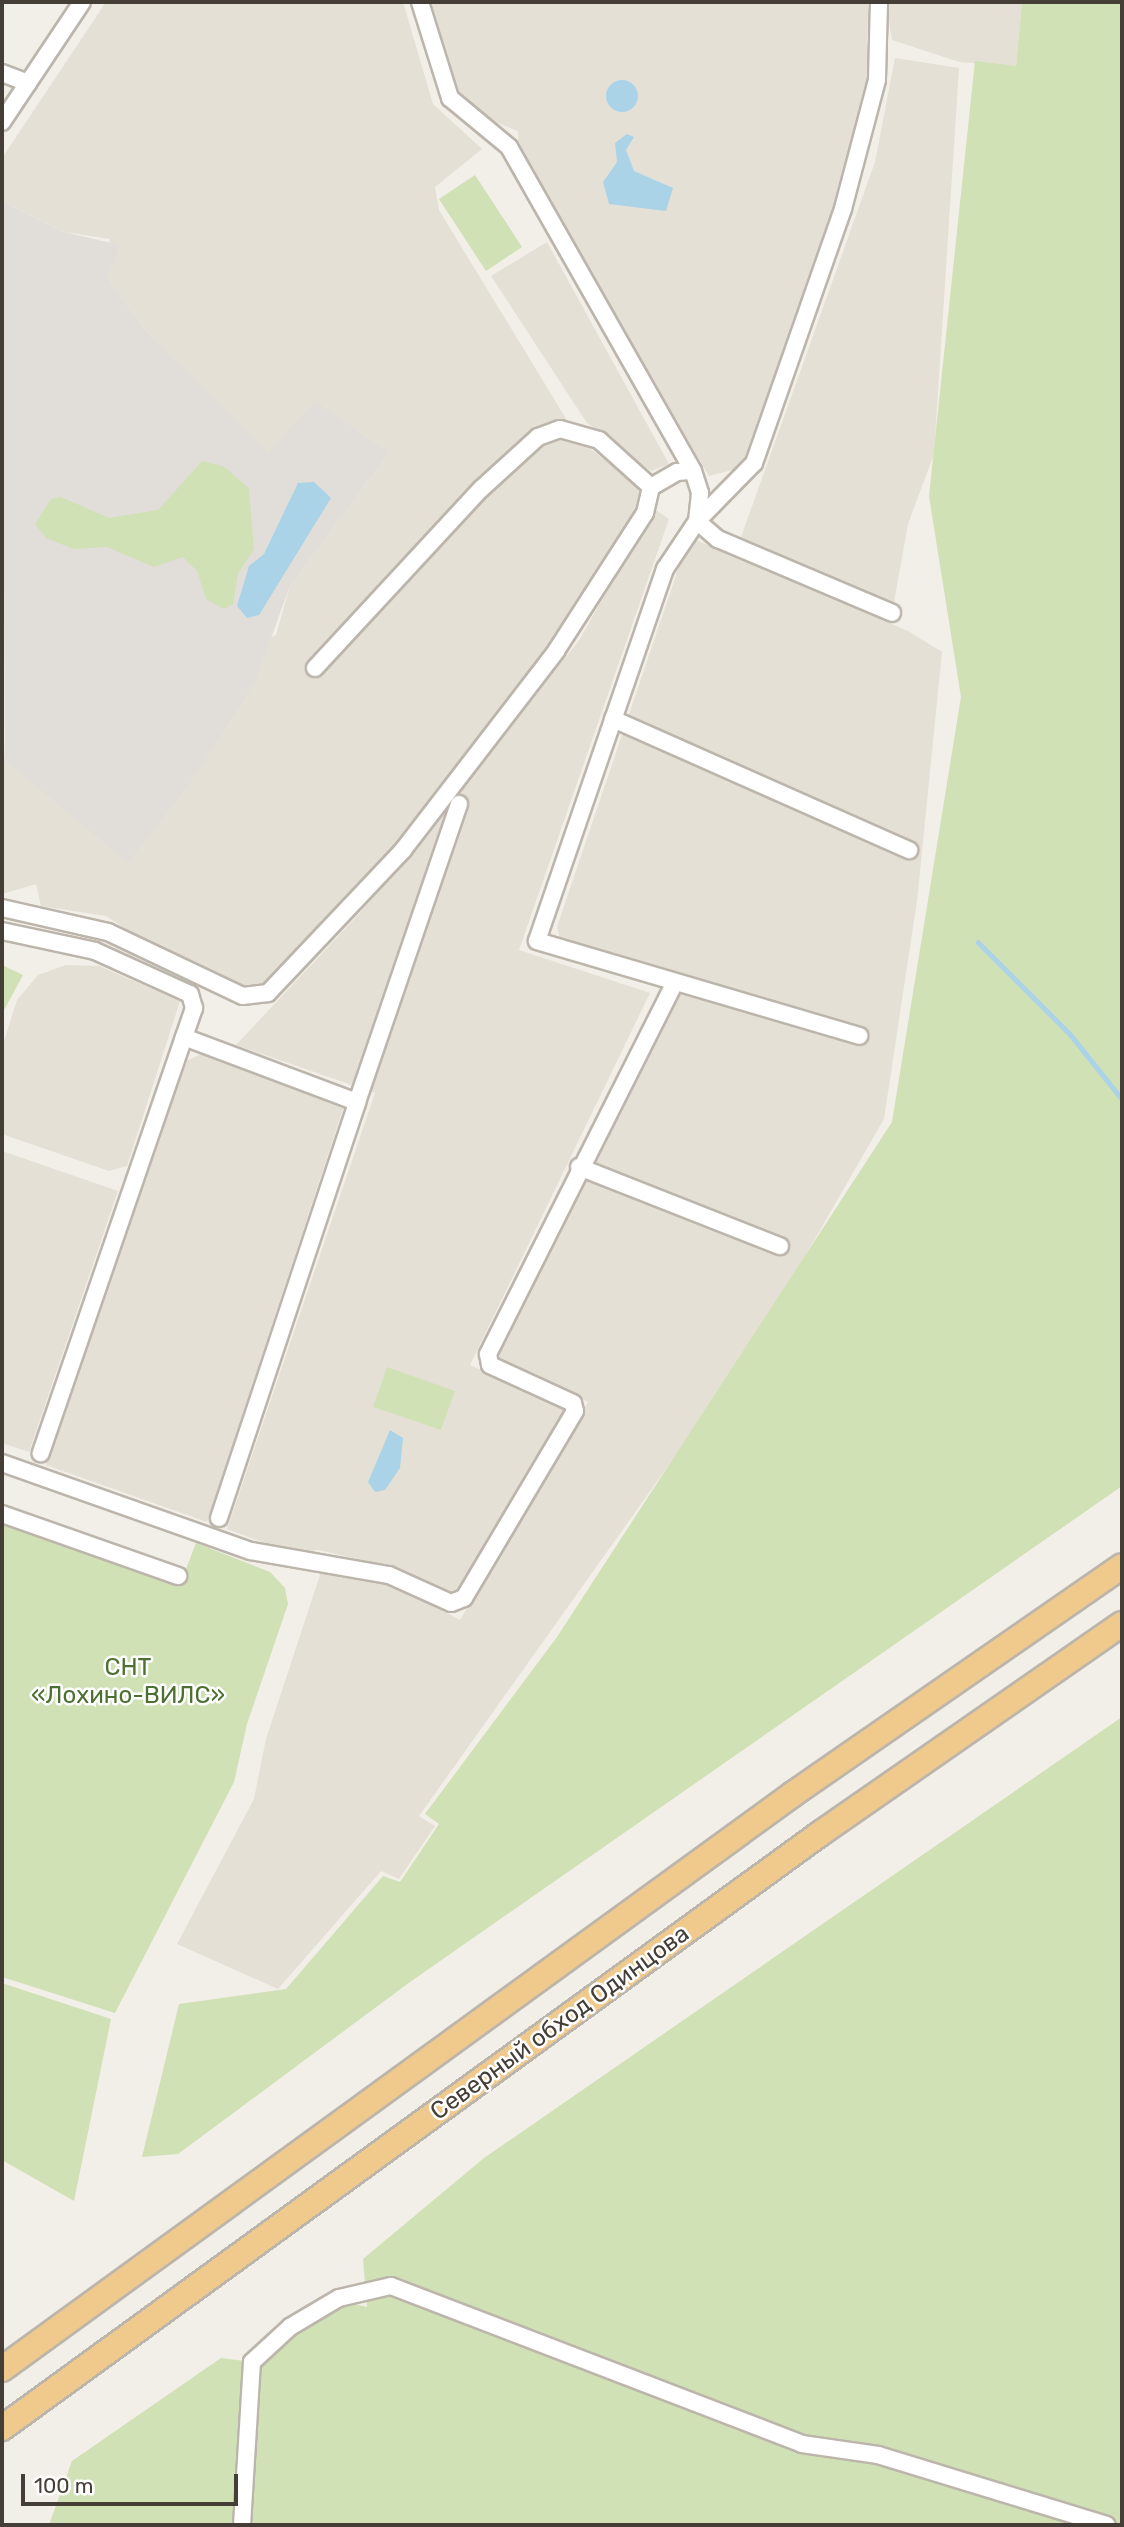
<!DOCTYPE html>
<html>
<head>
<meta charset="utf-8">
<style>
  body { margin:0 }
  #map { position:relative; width:1124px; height:2527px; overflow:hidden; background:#f2eee8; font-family:Rubik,sans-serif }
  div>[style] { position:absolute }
  .residential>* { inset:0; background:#e5e0d6 }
  .industrial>* { inset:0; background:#e1ddd9 }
  .green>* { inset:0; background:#d0e1b5 }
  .water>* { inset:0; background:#abd3e8 }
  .round { border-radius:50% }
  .stream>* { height:4.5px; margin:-2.25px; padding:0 2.25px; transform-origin:2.25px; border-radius:2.25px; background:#abd3e8 }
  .roads { filter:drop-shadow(2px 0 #bcb5ab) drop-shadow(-2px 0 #bcb5ab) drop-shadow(0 2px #bcb5ab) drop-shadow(0 -2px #bcb5ab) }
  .minor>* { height:16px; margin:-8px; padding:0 8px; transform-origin:8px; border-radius:8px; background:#fff }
  .trunk>* { height:24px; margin:-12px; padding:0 12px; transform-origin:12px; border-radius:12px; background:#f0ca8c }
  span { translate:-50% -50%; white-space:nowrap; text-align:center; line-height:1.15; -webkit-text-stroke:5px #fff; paint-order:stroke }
  .park-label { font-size:24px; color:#4d6f31 }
  .street-label { font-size:24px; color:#443e37 }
  .frame { position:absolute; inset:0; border:4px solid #443e37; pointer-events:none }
  .scale { position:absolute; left:21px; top:2474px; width:217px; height:32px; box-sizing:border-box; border:4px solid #443e37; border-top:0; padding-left:9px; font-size:21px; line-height:24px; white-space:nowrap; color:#443e37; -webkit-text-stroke:5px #fff; paint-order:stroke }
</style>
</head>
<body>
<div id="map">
  <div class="residential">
    <div style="clip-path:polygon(106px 2px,403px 2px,433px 104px,482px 149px,435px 187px,439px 210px,579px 440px,636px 484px,640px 495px,638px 513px,577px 612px,430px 806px,258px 991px,177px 962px,106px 916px,41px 906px,36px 884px,2px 894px,2px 717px,5px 760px,276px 635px,290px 586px,389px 453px,268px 454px,141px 325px,107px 276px,110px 239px,64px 232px,2px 201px,2px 158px)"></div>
    <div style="clip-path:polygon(431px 2px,868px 2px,867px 91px,832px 215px,744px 467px,709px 476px,518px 147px,518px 131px,466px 110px,443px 68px)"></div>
    <div style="clip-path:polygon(886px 2px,1022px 2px,1016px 66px,959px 62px,892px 40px)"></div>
    <div style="clip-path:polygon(895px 58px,959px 68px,934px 454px,908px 524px,894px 602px,740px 540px,875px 162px)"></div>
    <div style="clip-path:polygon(547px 242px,669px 464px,651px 471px,587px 423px,491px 276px)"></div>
    <div style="clip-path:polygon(654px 509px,669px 519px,519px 950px,650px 993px,470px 1365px,569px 1410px,462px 1588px,449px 1592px,390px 1567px,319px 1550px,292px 1553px,227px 1529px,375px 1093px,236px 1045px,358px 915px,578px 642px)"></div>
    <div style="clip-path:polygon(689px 537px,908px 631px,942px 652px,917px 901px,884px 1119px,752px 1348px,419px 1816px,435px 1826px,399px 1879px,381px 1871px,278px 1989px,177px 1944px,254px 1799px,266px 1739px,321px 1572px,389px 1582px,460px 1620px,588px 1402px,495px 1358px,683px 981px,561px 943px,557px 927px)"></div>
    <div style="clip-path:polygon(66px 965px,99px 966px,180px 1001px,127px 1166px,109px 1171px,2px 1134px,2px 1047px,17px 1000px,38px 975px)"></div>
    <div style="clip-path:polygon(201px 1054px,344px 1106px,207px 1522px,46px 1465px,184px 1062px)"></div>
    <div style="clip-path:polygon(2px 1151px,118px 1191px,29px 1452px,2px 1443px)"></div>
  </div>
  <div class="industrial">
    <div style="clip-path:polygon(2px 201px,64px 232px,120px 245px,107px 276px,141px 325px,268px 453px,315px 401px,389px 453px,290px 586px,255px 682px,191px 782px,128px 863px,5px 760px)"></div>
  </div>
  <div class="green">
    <div style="clip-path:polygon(1022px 2px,1122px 2px,1122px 1486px,410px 1982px,178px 2154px,142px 2157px,179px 2004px,286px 1989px,383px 1876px,400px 1882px,439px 1824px,425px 1814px,557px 1637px,892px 1122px,961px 697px,929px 496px,975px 61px,1016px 66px)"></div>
    <div style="clip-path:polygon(475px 175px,522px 247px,486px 271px,439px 199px)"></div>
    <div style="clip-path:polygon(202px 461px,223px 466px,249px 488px,254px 549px,238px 574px,233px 604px,224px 609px,206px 599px,197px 571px,183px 557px,154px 567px,107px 547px,74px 549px,46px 538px,35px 524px,51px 499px,61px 497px,109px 518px,158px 510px)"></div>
    <div style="clip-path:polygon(2px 965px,23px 975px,2px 1014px)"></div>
    <div style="clip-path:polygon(387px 1367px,455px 1391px,441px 1430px,373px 1407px)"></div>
    <div style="clip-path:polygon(2px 1504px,186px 1569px,196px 1543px,270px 1572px,285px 1588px,288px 1604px,247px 1724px,234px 1782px,115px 2013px,2px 1977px)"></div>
    <div style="clip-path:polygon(1122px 1717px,1122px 2525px,252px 2525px,253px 2372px,241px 2525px,49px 2525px,72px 2461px,221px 2358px,252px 2362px,253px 2368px,341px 2301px,367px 2307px,363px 2259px,484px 2158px)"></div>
    <div style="clip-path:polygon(2px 1983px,111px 2019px,74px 2201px,2px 2160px)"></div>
  </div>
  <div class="water">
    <div class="round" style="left:606px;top:80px;width:32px;height:32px"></div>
    <div style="clip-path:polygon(627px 134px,634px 137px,626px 150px,634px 171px,673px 188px,666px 211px,609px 204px,603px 182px,617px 162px,615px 143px)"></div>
    <div style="clip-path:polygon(314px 482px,331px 498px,259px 615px,247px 618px,237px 606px,249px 566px,264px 554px,298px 483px)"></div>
    <div style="clip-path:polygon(390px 1430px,403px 1438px,400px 1468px,385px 1490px,375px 1492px,368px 1482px)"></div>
  </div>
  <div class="stream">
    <div style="left:978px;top:942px;width:130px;rotate:45deg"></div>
    <div style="left:1070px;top:1034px;width:83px;rotate:51.3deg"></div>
  </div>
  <div class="roads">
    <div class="minor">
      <div style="left:420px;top:2px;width:101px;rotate:72.6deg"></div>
      <div style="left:450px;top:98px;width:77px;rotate:39.7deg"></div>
      <div style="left:509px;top:147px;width:373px;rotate:60.4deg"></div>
      <div style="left:693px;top:471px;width:23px;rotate:72deg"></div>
      <div style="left:700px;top:493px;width:28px;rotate:96deg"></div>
      <div style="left:697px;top:521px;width:58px;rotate:123.7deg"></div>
      <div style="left:665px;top:569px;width:393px;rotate:109deg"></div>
      <div style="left:537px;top:941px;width:336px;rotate:16.4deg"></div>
      <div style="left:879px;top:2px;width:78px;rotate:91.5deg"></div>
      <div style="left:877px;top:80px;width:133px;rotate:104.8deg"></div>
      <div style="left:843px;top:209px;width:269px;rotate:109.3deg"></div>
      <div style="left:754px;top:463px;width:81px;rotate:134.5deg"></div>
      <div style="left:697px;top:521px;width:28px;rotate:41deg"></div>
      <div style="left:718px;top:539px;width:189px;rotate:23deg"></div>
      <div style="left:2px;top:73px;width:28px;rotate:21deg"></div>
      <div style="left:2px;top:122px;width:144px;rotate:-56.3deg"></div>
      <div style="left:315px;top:668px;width:244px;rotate:-47.2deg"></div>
      <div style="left:481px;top:489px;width:77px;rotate:-42.4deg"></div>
      <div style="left:538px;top:437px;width:23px;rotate:-20deg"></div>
      <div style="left:560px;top:429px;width:41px;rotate:15.8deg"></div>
      <div style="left:599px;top:440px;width:70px;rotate:42.1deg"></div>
      <div style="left:613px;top:719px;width:324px;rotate:23.9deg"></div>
      <div style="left:2px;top:908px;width:109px;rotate:12.8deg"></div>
      <div style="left:108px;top:932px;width:149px;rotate:25.4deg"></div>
      <div style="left:243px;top:996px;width:25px;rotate:-7deg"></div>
      <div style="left:268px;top:993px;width:197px;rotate:-46.6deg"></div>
      <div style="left:403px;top:850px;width:251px;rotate:-52.4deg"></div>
      <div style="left:556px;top:651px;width:164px;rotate:-57.2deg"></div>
      <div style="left:645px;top:513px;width:27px;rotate:-77deg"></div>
      <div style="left:651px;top:487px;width:30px;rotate:-30deg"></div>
      <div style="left:677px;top:472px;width:16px;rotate:-4deg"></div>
      <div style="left:2px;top:931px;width:95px;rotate:12.1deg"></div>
      <div style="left:95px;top:951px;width:104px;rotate:24.4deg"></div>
      <div style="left:190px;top:994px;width:15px;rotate:74deg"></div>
      <div style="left:194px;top:1008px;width:471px;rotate:109deg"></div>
      <div style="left:184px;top:1037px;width:185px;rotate:20.6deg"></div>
      <div style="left:357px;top:1102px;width:315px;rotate:-71.1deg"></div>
      <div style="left:579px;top:1167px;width:216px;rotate:21.5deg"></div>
      <div style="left:2px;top:1463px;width:264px;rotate:19.5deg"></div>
      <div style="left:251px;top:1551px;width:140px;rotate:9.9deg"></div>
      <div style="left:389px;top:1575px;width:68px;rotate:24.3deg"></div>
      <div style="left:451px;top:1603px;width:14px;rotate:-21deg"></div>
      <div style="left:464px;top:1598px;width:217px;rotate:-59.3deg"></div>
      <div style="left:575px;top:1411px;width:8px;rotate:-104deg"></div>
      <div style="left:573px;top:1403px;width:91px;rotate:-155.4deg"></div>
      <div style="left:490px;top:1365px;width:11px;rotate:-100deg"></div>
      <div style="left:488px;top:1354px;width:412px;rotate:-63.3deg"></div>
      <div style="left:2px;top:1514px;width:187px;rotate:19.4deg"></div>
      <div style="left:219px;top:1518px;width:438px;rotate:-71.6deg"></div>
      <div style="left:242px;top:2525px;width:163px;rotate:-86.5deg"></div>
      <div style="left:252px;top:2362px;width:52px;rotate:-42.6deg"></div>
      <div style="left:290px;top:2327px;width:57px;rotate:-30.6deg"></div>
      <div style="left:339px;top:2298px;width:53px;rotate:-13deg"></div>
      <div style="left:391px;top:2286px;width:440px;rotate:21deg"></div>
      <div style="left:802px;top:2444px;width:77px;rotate:8.2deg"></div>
      <div style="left:878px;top:2455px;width:239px;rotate:17deg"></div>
    </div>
    <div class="trunk">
      <div style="left:2px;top:2369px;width:978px;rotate:-36.01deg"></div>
      <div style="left:793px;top:1794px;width:400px;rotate:-34.7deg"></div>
      <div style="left:2px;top:2428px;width:1012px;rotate:-36deg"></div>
      <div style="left:821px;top:1833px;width:366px;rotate:-34.8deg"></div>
    </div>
  </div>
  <div class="park-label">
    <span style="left:128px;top:1682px">СНТ<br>«Лохино-ВИЛС»</span>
  </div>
  <div class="street-label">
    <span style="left:560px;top:2023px;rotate:-36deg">Северный обход Одинцова</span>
  </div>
  <div class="frame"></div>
  <div class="scale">100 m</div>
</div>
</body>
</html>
